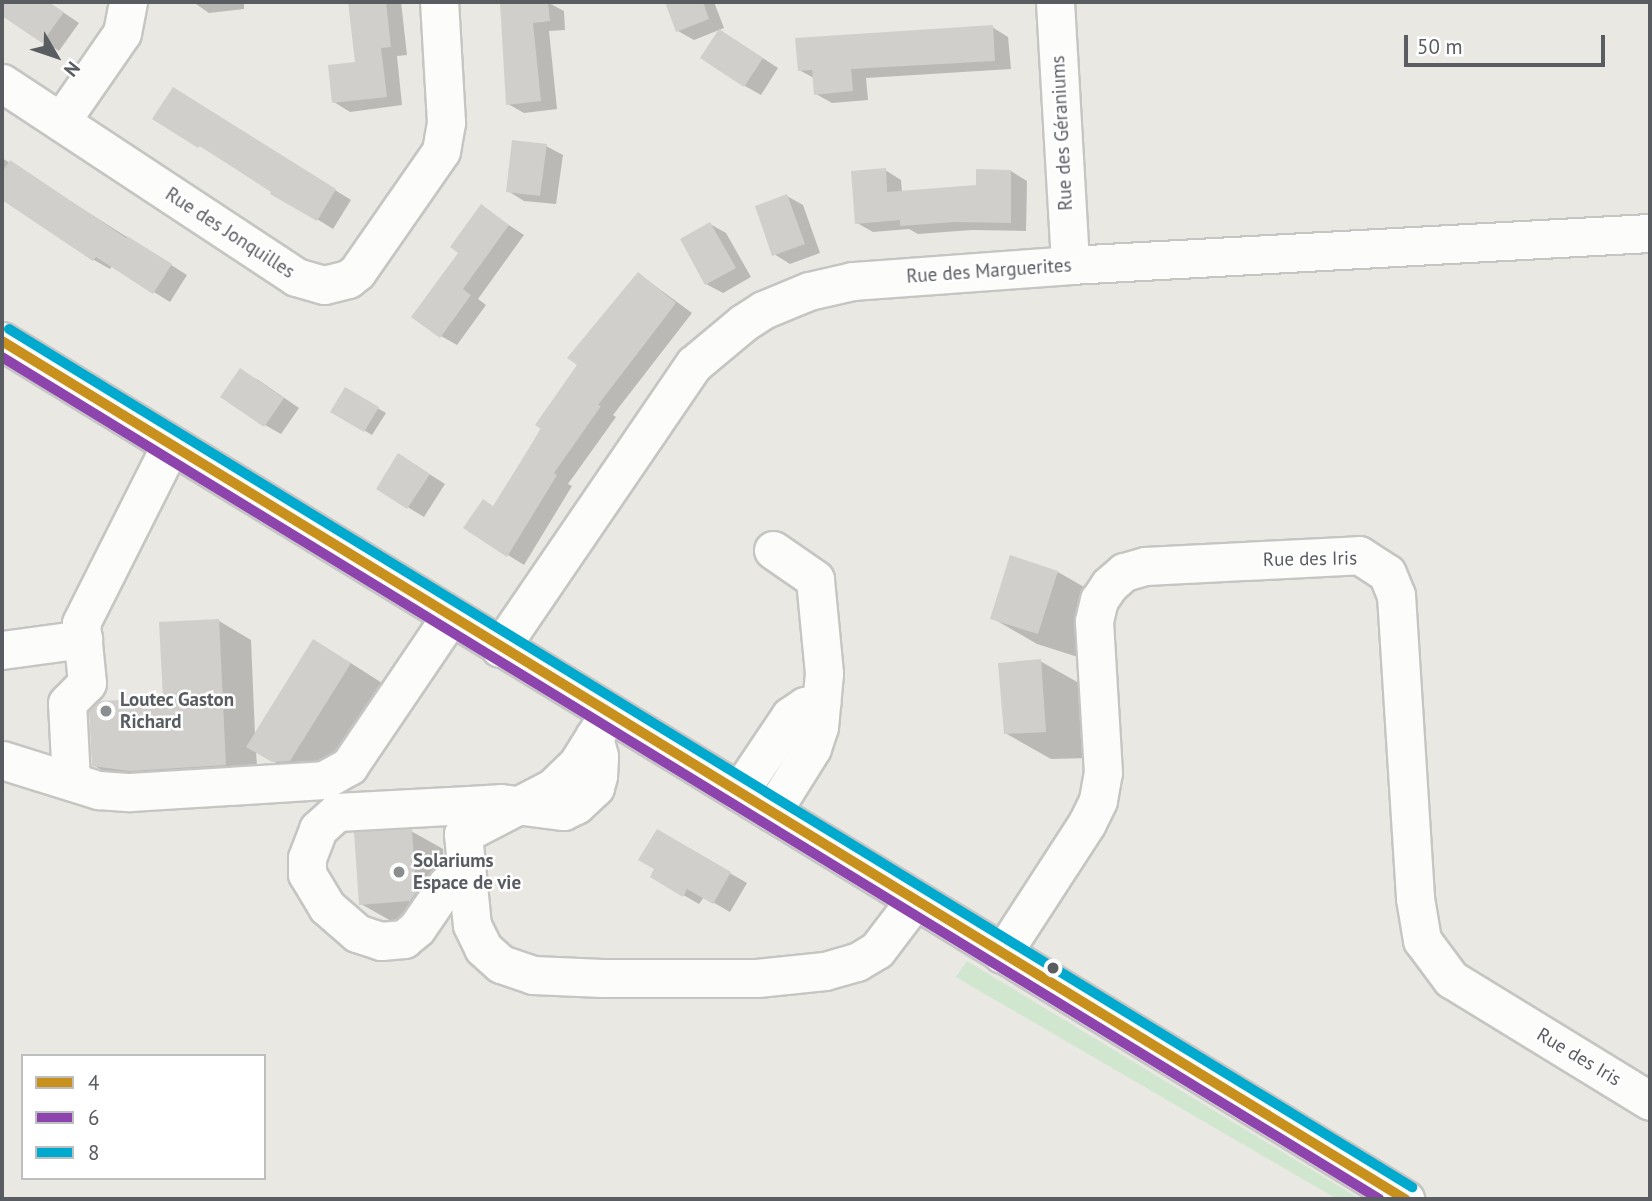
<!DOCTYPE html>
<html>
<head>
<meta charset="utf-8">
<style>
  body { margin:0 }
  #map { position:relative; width:1652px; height:1201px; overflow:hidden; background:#e9e8e3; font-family:"PT Sans",sans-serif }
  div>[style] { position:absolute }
  .green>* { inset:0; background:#d0e6ce }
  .shadow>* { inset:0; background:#0003 }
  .building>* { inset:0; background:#d0cfcc }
  .roads { filter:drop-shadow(2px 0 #c5c5c4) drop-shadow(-2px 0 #c5c5c4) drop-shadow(0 2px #c5c5c4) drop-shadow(0 -2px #c5c5c4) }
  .minor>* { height:37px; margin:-18.5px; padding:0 18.5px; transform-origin:18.5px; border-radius:18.5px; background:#fcfcfb }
  .bus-1>* { height:10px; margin:-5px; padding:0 5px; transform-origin:5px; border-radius:5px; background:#c8901d }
  .bus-2>* { height:10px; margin:-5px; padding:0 5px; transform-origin:5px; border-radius:5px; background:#8e44ad }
  .bus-3>* { height:10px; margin:-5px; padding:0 5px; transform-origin:5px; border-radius:5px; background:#00a9ce }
  .dots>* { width:19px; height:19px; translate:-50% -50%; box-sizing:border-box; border:4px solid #fff; border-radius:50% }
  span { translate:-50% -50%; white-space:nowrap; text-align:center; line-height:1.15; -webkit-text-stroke:5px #fff; paint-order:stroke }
  .street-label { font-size:19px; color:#595c61 }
  .poi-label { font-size:19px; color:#595c61; font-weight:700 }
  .left { translate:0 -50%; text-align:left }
  .frame { position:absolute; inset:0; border:4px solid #595c61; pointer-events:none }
  .legend { position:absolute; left:21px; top:1054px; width:245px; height:126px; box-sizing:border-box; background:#fff; border:2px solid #bdbec0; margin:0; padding:9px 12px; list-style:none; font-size:21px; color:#595c61 }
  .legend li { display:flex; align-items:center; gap:14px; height:35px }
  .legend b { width:35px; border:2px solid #bdbec0 }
  .north { position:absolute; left:21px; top:21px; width:70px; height:70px; -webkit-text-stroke:5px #fff; paint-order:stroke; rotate:129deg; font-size:19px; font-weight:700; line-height:28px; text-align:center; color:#595c61 }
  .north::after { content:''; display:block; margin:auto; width:24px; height:32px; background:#595c61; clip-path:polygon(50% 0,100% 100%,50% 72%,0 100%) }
  .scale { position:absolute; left:1404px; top:35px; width:201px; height:32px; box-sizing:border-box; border:4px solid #595c61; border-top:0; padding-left:9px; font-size:21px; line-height:24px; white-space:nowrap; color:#595c61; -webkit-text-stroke:5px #fff; paint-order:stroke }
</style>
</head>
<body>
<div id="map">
  <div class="green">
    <div style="clip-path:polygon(967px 961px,1360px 1199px,1337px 1199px,956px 977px)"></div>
  </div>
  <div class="shadow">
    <div style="clip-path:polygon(2px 2px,48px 2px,79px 23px,59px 51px,2px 14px)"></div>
    <div style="clip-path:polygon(193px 2px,244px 2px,244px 9px,209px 13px)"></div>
    <div style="clip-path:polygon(350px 2px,401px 2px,407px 55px,397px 56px,402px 105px,350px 112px,334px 102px,356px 64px)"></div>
    <div style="clip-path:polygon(501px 2px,547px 2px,564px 11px,565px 30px,549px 31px,557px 109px,524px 113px,508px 104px)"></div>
    <div style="clip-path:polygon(667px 2px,714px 2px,724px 28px,694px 40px,678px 31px)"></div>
    <div style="clip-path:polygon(992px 27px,1008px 37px,1011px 69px,866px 78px,868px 100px,832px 103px,816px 94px,814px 78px,799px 70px)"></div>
    <div style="clip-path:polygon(735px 40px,778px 68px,761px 95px,745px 86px)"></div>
    <div style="clip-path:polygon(189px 99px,351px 200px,333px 229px,155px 118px)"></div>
    <div style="clip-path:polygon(546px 146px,563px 155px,556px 204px,524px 201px,508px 191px)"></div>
    <div style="clip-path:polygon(2px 158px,187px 275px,170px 302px,112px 266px,110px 269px,94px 260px,2px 198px)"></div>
    <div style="clip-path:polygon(885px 170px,901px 180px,902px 192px,978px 186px,1011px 171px,1027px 181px,1026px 231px,972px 230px,918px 234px,909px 229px,873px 232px,857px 223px)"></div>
    <div style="clip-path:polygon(787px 196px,803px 205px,820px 253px,790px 264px,774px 254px)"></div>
    <div style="clip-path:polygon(481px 207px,524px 235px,478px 299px,486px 305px,457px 345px,441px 336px,460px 253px)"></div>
    <div style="clip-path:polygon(710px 224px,726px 233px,751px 277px,723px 293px,706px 284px)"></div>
    <div style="clip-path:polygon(639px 274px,692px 313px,613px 415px,616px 417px,568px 484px,572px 486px,524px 565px,465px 528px,494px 508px,579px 364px)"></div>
    <div style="clip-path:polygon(257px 379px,299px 408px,281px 434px,265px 425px)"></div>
    <div style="clip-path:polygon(345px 389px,386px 413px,372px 435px,332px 411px)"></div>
    <div style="clip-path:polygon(415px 465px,445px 484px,424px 517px,378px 489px)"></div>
    <div style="clip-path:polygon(1058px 572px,1103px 598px,1084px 659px,1037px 644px,992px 618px)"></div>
    <div style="clip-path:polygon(219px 621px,251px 640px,255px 735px,346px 660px,382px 683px,322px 779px,305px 780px,256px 751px,258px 783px,125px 784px,93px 765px,165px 699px)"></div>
    <div style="clip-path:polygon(1040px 661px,1086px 687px,1091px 758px,1051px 759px,1005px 733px)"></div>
    <div style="clip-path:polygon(411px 831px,443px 849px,447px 911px,393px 922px,361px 904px)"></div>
    <div style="clip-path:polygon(657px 831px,747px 883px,730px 912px,704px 897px,699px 904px,652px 877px,657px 869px)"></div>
  </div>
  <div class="building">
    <div style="clip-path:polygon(2px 2px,48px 2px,64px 12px,42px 43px,2px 16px)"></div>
    <div style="clip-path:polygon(348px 2px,386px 2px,391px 47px,381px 48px,387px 97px,332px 103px,328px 65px,355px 62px)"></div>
    <div style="clip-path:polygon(500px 2px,548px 2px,550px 21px,533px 23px,541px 101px,506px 105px)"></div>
    <div style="clip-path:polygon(665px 2px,703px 2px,709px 19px,676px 32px)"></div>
    <div style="clip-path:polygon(993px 25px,995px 61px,851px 69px,853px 91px,814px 95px,812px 70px,798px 71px,795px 38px)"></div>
    <div style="clip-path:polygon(719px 29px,763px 58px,744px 87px,700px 58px)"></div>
    <div style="clip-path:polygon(173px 87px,336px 189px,317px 221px,270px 194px,271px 192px,200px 146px,198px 148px,152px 119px)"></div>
    <div style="clip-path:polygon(512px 140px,547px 144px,540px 196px,506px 192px)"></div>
    <div style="clip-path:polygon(10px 160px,126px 238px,127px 236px,172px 264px,153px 294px,96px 257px,93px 261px,2px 200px,2px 172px)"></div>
    <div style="clip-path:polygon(886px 168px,887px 192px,976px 185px,976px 169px,1011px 170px,1011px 223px,955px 222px,900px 226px,900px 220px,855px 224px,851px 171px)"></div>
    <div style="clip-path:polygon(787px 194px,805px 244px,772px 256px,755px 206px)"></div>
    <div style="clip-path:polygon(481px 204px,509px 225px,463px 289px,471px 295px,440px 338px,411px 317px,458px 253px,450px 247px)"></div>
    <div style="clip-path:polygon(710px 222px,736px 268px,705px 285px,680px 239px)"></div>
    <div style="clip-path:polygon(638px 272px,676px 303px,598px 405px,601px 406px,554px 473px,557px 475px,507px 557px,463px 528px,483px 499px,493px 506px,541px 429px,535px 425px,577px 365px,567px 358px)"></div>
    <div style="clip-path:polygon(240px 368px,284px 398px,264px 427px,220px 397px)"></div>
    <div style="clip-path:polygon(345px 387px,379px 407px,364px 432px,330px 412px)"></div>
    <div style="clip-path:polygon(398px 453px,430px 474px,407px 509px,376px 489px)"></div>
    <div style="clip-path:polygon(1010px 555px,1058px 571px,1038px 634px,990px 619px)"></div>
    <div style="clip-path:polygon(219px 619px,226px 765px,130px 771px,92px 766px,89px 711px,99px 701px,163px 698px,159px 622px)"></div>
    <div style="clip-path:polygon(313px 639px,351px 663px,290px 761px,272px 762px,246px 747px)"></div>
    <div style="clip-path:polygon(1041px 659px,1046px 732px,1004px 734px,998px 663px)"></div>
    <div style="clip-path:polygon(412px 829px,416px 892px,410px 901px,359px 905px,354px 832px)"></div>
    <div style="clip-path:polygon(657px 829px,731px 872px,713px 904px,687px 889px,683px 897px,650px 877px,654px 869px,638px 860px)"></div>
  </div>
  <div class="roads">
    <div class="minor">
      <div style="left:1055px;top:2px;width:263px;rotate:86.7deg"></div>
      <div style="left:2px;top:83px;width:352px;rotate:33.4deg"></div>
      <div style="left:296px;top:277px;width:29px;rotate:16deg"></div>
      <div style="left:324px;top:285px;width:25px;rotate:-14deg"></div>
      <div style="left:348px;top:279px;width:11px;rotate:-38deg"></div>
      <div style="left:357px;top:272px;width:147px;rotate:-55.2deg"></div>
      <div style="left:441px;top:151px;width:29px;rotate:-80deg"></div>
      <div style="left:446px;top:122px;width:120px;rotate:-93.3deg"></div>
      <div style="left:61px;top:121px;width:107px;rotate:-55.3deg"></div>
      <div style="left:122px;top:33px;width:32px;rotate:-79deg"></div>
      <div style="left:2px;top:341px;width:1645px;rotate:31.45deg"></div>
      <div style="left:500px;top:648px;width:344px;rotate:-55.7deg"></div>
      <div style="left:694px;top:364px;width:64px;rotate:-39.9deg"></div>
      <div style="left:743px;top:323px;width:24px;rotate:-33deg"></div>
      <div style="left:763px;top:310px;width:50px;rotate:-22.4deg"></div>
      <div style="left:809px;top:291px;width:45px;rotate:-12.8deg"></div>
      <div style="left:853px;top:281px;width:218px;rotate:-4.2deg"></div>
      <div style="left:1070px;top:265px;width:581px;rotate:-3.16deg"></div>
      <div style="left:2px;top:650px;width:82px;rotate:-7.7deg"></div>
      <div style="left:609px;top:713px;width:60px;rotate:122.1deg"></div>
      <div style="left:577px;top:764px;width:35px;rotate:136deg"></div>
      <div style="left:552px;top:788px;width:100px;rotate:152.7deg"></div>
      <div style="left:463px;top:834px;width:91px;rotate:84.4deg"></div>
      <div style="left:472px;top:925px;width:25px;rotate:64deg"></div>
      <div style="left:483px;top:948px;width:24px;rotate:42deg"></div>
      <div style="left:501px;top:964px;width:34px;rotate:19deg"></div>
      <div style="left:533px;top:975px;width:69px;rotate:2.5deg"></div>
      <div style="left:602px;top:978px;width:155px"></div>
      <div style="left:757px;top:978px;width:68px;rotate:-5.9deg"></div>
      <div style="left:825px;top:971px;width:33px;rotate:-16deg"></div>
      <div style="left:857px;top:962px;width:23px;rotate:-31deg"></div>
      <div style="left:877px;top:950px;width:63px;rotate:-52.8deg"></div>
      <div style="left:2px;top:760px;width:101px;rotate:17.4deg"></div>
      <div style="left:98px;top:790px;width:32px;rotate:4deg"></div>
      <div style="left:130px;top:792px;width:194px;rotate:-3.5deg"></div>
      <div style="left:324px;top:780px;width:29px;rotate:-29deg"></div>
      <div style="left:349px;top:766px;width:180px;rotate:-55.9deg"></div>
      <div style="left:71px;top:781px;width:78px;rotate:-92.9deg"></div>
      <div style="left:67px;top:703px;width:28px;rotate:-45deg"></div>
      <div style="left:87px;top:683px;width:60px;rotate:-95.7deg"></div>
      <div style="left:81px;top:623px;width:198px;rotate:-63.3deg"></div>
      <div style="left:739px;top:792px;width:92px;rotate:-56.1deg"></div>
      <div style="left:790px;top:716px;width:18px;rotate:-34deg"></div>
      <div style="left:805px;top:706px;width:17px;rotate:-13deg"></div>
      <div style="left:772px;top:812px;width:75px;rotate:-58deg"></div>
      <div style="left:812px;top:748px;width:22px;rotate:-72deg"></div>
      <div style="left:819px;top:727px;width:54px;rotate:-84.7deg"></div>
      <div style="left:824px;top:673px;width:94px;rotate:-95.5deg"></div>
      <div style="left:815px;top:579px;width:51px;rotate:-145.4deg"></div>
      <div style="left:465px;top:871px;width:22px;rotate:144deg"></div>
      <div style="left:447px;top:884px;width:53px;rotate:124.3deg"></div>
      <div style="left:417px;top:928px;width:17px;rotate:140deg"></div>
      <div style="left:404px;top:939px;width:23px;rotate:175deg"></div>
      <div style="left:381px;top:941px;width:25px;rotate:-162deg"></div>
      <div style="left:357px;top:933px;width:40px;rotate:-139deg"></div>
      <div style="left:327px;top:907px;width:39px;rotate:-121deg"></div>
      <div style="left:307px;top:874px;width:16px;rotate:-90deg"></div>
      <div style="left:307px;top:858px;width:31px;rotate:-69deg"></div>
      <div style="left:318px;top:829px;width:25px;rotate:-42deg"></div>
      <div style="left:337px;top:812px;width:164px;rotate:-3.1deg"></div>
      <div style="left:501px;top:803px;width:63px;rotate:7.4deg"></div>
      <div style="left:563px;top:811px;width:14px;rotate:-25deg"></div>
      <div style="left:576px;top:805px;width:26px;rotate:-43deg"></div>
      <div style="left:595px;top:787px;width:11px;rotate:-75deg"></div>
      <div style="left:598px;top:776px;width:20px;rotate:-87deg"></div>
      <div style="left:599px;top:756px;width:20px;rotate:-105deg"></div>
      <div style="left:1002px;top:954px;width:156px;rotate:-57deg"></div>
      <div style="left:1087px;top:823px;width:25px;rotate:-64deg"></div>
      <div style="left:1098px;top:800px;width:27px;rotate:-80deg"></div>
      <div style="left:1103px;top:773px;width:152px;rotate:-93.4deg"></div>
      <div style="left:1094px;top:621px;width:22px;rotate:-77deg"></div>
      <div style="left:1099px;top:600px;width:18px;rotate:-56deg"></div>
      <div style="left:1109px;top:585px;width:20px;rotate:-41deg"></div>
      <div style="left:1124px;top:572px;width:22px;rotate:-16deg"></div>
      <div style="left:1145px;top:566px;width:214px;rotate:-2.9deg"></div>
      <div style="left:1359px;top:555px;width:33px;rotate:33deg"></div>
      <div style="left:1387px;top:573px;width:24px;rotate:68deg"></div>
      <div style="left:1396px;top:595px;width:304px;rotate:86.4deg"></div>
      <div style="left:1415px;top:898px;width:43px;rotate:80.5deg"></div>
      <div style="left:1422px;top:940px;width:49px;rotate:53.4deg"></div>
      <div style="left:1451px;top:979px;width:233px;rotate:31.5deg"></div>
    </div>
  </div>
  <div class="bus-1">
    <div style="left:2px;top:341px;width:1645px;rotate:31.45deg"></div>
  </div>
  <div class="bus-2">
    <div style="left:2px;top:357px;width:1614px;rotate:31.44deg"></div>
  </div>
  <div class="bus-3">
    <div style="left:9px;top:329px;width:1645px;rotate:31.45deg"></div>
  </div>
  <div class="dots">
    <div style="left:106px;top:711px;background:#8b8d8e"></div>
    <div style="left:399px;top:872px;background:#8b8d8e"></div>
    <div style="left:1053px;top:968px;background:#595c61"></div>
  </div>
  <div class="street-label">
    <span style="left:1062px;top:133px;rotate:-93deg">Rue des Géraniums</span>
    <span style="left:230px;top:233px;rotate:33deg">Rue des Jonquilles</span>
    <span style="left:989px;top:271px;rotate:-4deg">Rue des Marguerites</span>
    <span style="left:1310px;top:559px;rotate:-1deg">Rue des Iris</span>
    <span style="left:1579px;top:1057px;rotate:31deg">Rue des Iris</span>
  </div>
  <div class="poi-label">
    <span class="left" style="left:120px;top:711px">Loutec Gaston<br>Richard</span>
    <span class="left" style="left:413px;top:872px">Solariums<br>Espace de vie</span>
  </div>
  <div class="frame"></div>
  <ul class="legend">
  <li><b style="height:9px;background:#c8901d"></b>4</li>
  <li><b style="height:9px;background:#8e44ad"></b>6</li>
  <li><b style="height:9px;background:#00a9ce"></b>8</li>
  </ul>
  <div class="north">N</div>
  <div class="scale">50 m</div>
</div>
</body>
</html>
